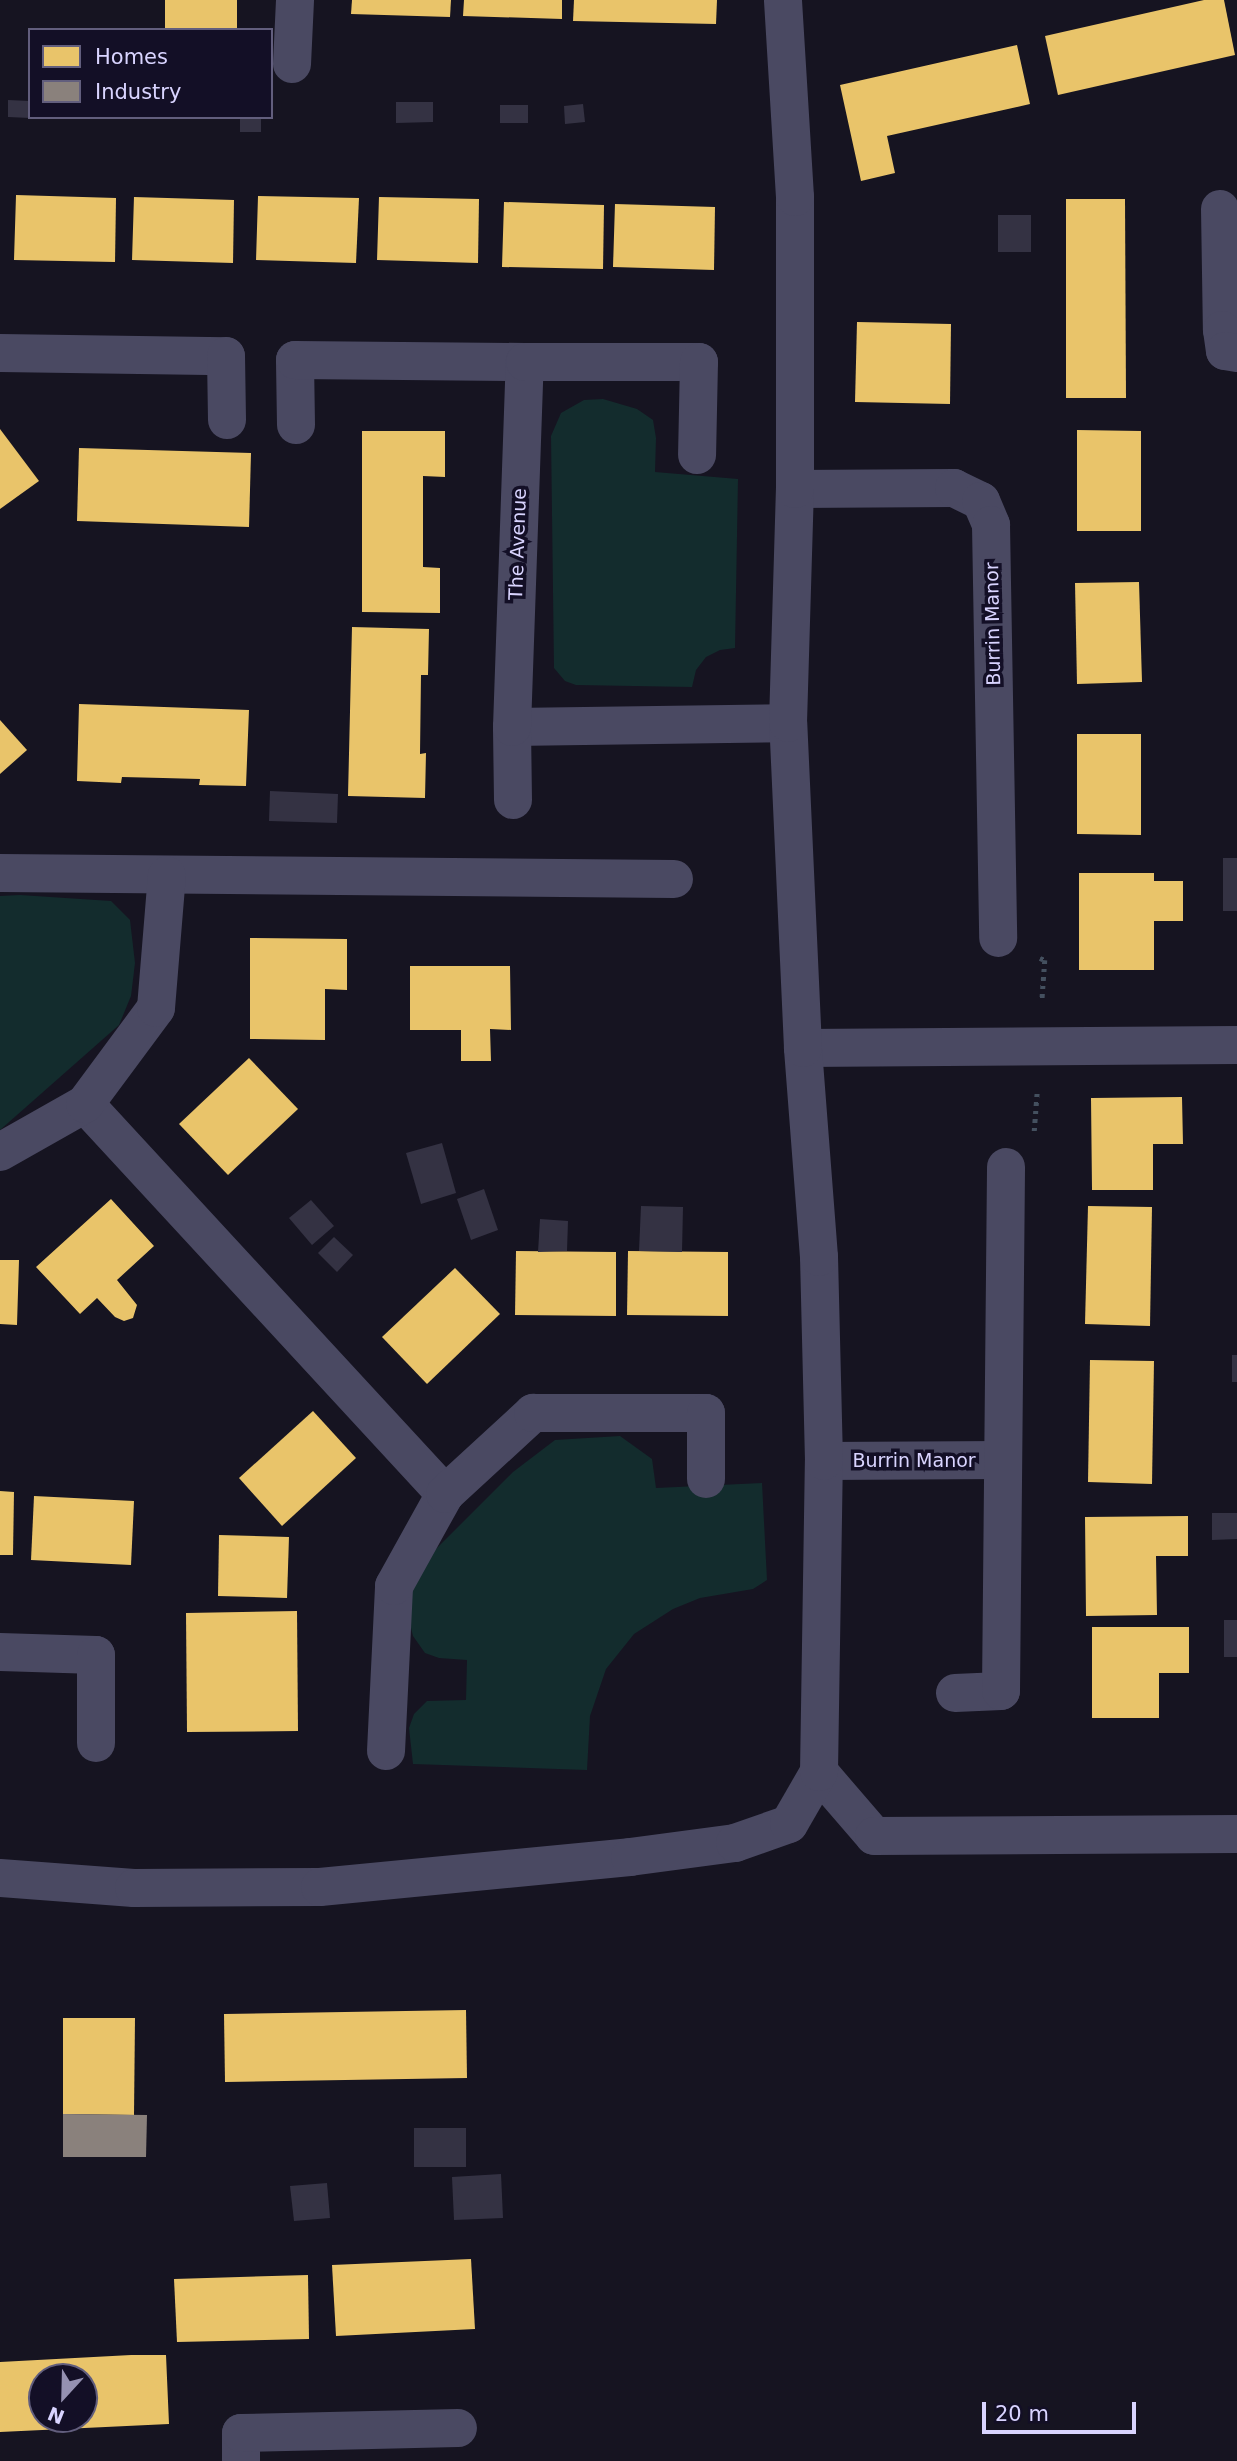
<!DOCTYPE html>
<html>
<head>
<meta charset="utf-8">
<style>
  body { margin:0 }
  #map { position:relative; width:1237px; height:2461px; overflow:hidden; background:#161421; font-family:"DejaVu Sans",sans-serif }
  div>[style] { position:absolute }
  .green>* { inset:0; background:#132c2d }
  .homes>* { inset:0; background:#e9c46a }
  .industry>* { inset:0; background:#8a817c }
  .building>* { inset:0; background:#343243 }
  .path>* { height:4.5px; margin-top:-2.25px; transform-origin:0; background:repeating-linear-gradient(90deg,#44505f 0 3.5px,transparent 0 8.5px) }
  .minor>* { height:38px; margin:-19px; padding:0 19px; transform-origin:19px; border-radius:19px; background:#4a4962 }
  span { translate:-50% -50%; white-space:nowrap; text-align:center; line-height:1.15; -webkit-text-stroke:7px #130f26; paint-order:stroke }
  .street-label { font-size:19px; color:#d9d4ff }
  .legend { position:absolute; left:28px; top:28px; width:245px; height:91px; box-sizing:border-box; background:#130f26; border:2px solid #625e7d; margin:0; padding:9px 12px; list-style:none; font-size:21px; color:#d9d4ff }
  .legend li { display:flex; align-items:center; gap:14px; height:35px }
  .legend b { width:35px; border:2px solid #625e7d }
  .north { position:absolute; left:28px; top:2363px; width:70px; height:70px; box-sizing:border-box; background:#130f26; border:2px solid #625e7d; border-radius:50%; rotate:202deg; font-size:19px; font-weight:700; line-height:28px; text-align:center; color:#d9d4ff }
  .north::after { content:''; display:block; margin:auto; width:24px; height:32px; background:#9591b1; clip-path:polygon(50% 0,100% 100%,50% 72%,0 100%) }
  .scale { position:absolute; left:982px; top:2402px; width:154px; height:32px; box-sizing:border-box; border:4px solid #d9d4ff; border-top:0; padding-left:9px; font-size:21px; line-height:24px; white-space:nowrap; color:#d9d4ff; -webkit-text-stroke:5px #130f26; paint-order:stroke }
</style>
</head>
<body>
<div id="map">
  <div class="green">
    <div style="clip-path:polygon(603px 399px,637px 409px,653px 420px,656px 438px,655px 472px,738px 479px,735px 648px,720px 650px,706px 657px,696px 670px,692px 687px,576px 685px,565px 681px,554px 668px,551px 436px,561px 413px,584px 400px)"></div>
    <div style="clip-path:polygon(20px 895px,111px 901px,130px 920px,135px 963px,131px 996px,119px 1025px,0 1130px,0 896px)"></div>
    <div style="clip-path:polygon(620px 1436px,652px 1459px,656px 1488px,762px 1483px,767px 1580px,753px 1589px,700px 1598px,673px 1609px,634px 1634px,606px 1669px,590px 1716px,587px 1770px,413px 1764px,409px 1728px,414px 1714px,427px 1701px,466px 1700px,467px 1660px,439px 1658px,425px 1653px,413px 1636px,409px 1620px,411px 1589px,424px 1561px,513px 1472px,555px 1440px)"></div>
  </div>
  <div class="homes">
    <div style="clip-path:polygon(165px 0,237px 0,237px 30px,165px 30px)"></div>
    <div style="clip-path:polygon(352px 0,451px 0,450px 17px,351px 14px)"></div>
    <div style="clip-path:polygon(464px 0,562px 0,562px 19px,463px 16px)"></div>
    <div style="clip-path:polygon(574px 0,717px 0,716px 24px,573px 21px)"></div>
    <div style="clip-path:polygon(1204px 0,1224px 0,1235px 55px,1058px 95px,1045px 36px)"></div>
    <div style="clip-path:polygon(1017px 45px,1030px 104px,887px 136px,895px 173px,861px 181px,840px 85px)"></div>
    <div style="clip-path:polygon(16px 195px,116px 198px,115px 262px,14px 260px)"></div>
    <div style="clip-path:polygon(258px 196px,359px 198px,356px 263px,256px 260px)"></div>
    <div style="clip-path:polygon(134px 197px,234px 200px,233px 263px,132px 260px)"></div>
    <div style="clip-path:polygon(379px 197px,479px 199px,478px 263px,377px 260px)"></div>
    <div style="clip-path:polygon(1066px 199px,1125px 199px,1126px 398px,1066px 398px)"></div>
    <div style="clip-path:polygon(504px 202px,604px 205px,603px 269px,502px 267px)"></div>
    <div style="clip-path:polygon(615px 204px,715px 207px,714px 270px,613px 267px)"></div>
    <div style="clip-path:polygon(857px 322px,951px 324px,950px 404px,855px 402px)"></div>
    <div style="clip-path:polygon(0 429px,39px 481px,0 509px)"></div>
    <div style="clip-path:polygon(1077px 430px,1141px 431px,1141px 531px,1077px 531px)"></div>
    <div style="clip-path:polygon(362px 431px,445px 431px,445px 477px,423px 476px,423px 567px,440px 568px,440px 613px,362px 612px)"></div>
    <div style="clip-path:polygon(79px 448px,251px 453px,249px 527px,77px 521px)"></div>
    <div style="clip-path:polygon(1139px 582px,1142px 682px,1077px 684px,1075px 583px)"></div>
    <div style="clip-path:polygon(352px 627px,429px 629px,428px 675px,421px 675px,420px 754px,426px 753px,425px 798px,348px 796px)"></div>
    <div style="clip-path:polygon(79px 704px,249px 710px,246px 786px,199px 785px,200px 779px,163px 778px,122px 777px,121px 783px,77px 781px)"></div>
    <div style="clip-path:polygon(0 720px,27px 750px,0 774px)"></div>
    <div style="clip-path:polygon(1077px 734px,1141px 734px,1141px 835px,1077px 834px)"></div>
    <div style="clip-path:polygon(1079px 873px,1154px 873px,1154px 881px,1183px 881px,1183px 921px,1154px 921px,1154px 970px,1079px 970px)"></div>
    <div style="clip-path:polygon(250px 938px,347px 939px,347px 990px,325px 989px,325px 1040px,250px 1039px)"></div>
    <div style="clip-path:polygon(410px 966px,510px 966px,511px 1030px,490px 1029px,491px 1061px,461px 1061px,461px 1030px,410px 1030px)"></div>
    <div style="clip-path:polygon(249px 1058px,298px 1109px,228px 1175px,179px 1124px)"></div>
    <div style="clip-path:polygon(1182px 1097px,1183px 1144px,1153px 1144px,1153px 1190px,1092px 1190px,1091px 1098px)"></div>
    <div style="clip-path:polygon(111px 1199px,154px 1246px,117px 1280px,137px 1305px,133px 1318px,124px 1321px,115px 1317px,97px 1298px,80px 1314px,36px 1267px)"></div>
    <div style="clip-path:polygon(1088px 1206px,1152px 1207px,1150px 1326px,1085px 1324px)"></div>
    <div style="clip-path:polygon(516px 1251px,616px 1252px,616px 1316px,515px 1315px)"></div>
    <div style="clip-path:polygon(628px 1251px,728px 1252px,728px 1316px,627px 1315px)"></div>
    <div style="clip-path:polygon(0 1260px,19px 1260px,17px 1325px,0 1324px)"></div>
    <div style="clip-path:polygon(455px 1268px,500px 1314px,427px 1384px,382px 1337px)"></div>
    <div style="clip-path:polygon(1090px 1360px,1154px 1361px,1152px 1484px,1088px 1482px)"></div>
    <div style="clip-path:polygon(313px 1411px,356px 1458px,282px 1526px,239px 1478px)"></div>
    <div style="clip-path:polygon(0 1491px,14px 1492px,13px 1555px,0 1555px)"></div>
    <div style="clip-path:polygon(34px 1496px,134px 1501px,131px 1565px,31px 1560px)"></div>
    <div style="clip-path:polygon(1188px 1516px,1188px 1556px,1156px 1556px,1157px 1615px,1086px 1616px,1085px 1517px)"></div>
    <div style="clip-path:polygon(219px 1535px,289px 1537px,287px 1598px,218px 1596px)"></div>
    <div style="clip-path:polygon(297px 1611px,298px 1731px,187px 1732px,186px 1613px)"></div>
    <div style="clip-path:polygon(1092px 1627px,1189px 1627px,1189px 1673px,1159px 1673px,1159px 1718px,1092px 1718px)"></div>
    <div style="clip-path:polygon(466px 2010px,467px 2078px,225px 2082px,224px 2014px)"></div>
    <div style="clip-path:polygon(63px 2018px,135px 2018px,134px 2115px,63px 2114px)"></div>
    <div style="clip-path:polygon(471px 2259px,475px 2329px,336px 2336px,332px 2265px)"></div>
    <div style="clip-path:polygon(308px 2275px,309px 2339px,177px 2342px,174px 2279px)"></div>
    <div style="clip-path:polygon(evenodd,131px 2355px,166px 2355px,169px 2424px,0 2432px,0 2362px,131px 2355px,42px 2377px,84px 2377px,84px 2419px,42px 2419px,42px 2377px)"></div>
  </div>
  <div class="industry">
    <div style="clip-path:polygon(63px 2114px,147px 2115px,146px 2157px,63px 2157px)"></div>
  </div>
  <div class="building">
    <div style="clip-path:polygon(8px 100px,30px 101px,30px 118px,8px 117px)"></div>
    <div style="clip-path:polygon(396px 102px,433px 102px,433px 122px,396px 123px)"></div>
    <div style="clip-path:polygon(583px 104px,585px 122px,565px 124px,564px 106px)"></div>
    <div style="clip-path:polygon(500px 105px,528px 105px,528px 123px,500px 123px)"></div>
    <div style="clip-path:polygon(240px 117px,261px 117px,261px 132px,240px 132px)"></div>
    <div style="clip-path:polygon(998px 215px,1031px 215px,1031px 252px,998px 252px)"></div>
    <div style="clip-path:polygon(270px 791px,338px 794px,337px 823px,269px 821px)"></div>
    <div style="clip-path:polygon(1223px 858px,1237px 858px,1237px 911px,1223px 911px)"></div>
    <div style="clip-path:polygon(442px 1143px,456px 1193px,421px 1204px,406px 1153px)"></div>
    <div style="clip-path:polygon(484px 1189px,498px 1230px,471px 1240px,457px 1199px)"></div>
    <div style="clip-path:polygon(311px 1200px,334px 1226px,312px 1245px,289px 1218px)"></div>
    <div style="clip-path:polygon(641px 1206px,683px 1207px,682px 1252px,639px 1251px)"></div>
    <div style="clip-path:polygon(540px 1219px,568px 1221px,567px 1251px,538px 1252px)"></div>
    <div style="clip-path:polygon(334px 1237px,353px 1255px,337px 1272px,318px 1253px)"></div>
    <div style="clip-path:polygon(1232px 1355px,1237px 1355px,1237px 1382px,1232px 1382px)"></div>
    <div style="clip-path:polygon(1212px 1513px,1237px 1513px,1237px 1539px,1212px 1540px)"></div>
    <div style="clip-path:polygon(1224px 1620px,1237px 1620px,1237px 1657px,1224px 1657px)"></div>
    <div style="clip-path:polygon(414px 2128px,466px 2128px,466px 2167px,414px 2167px)"></div>
    <div style="clip-path:polygon(501px 2174px,503px 2218px,454px 2220px,452px 2177px)"></div>
    <div style="clip-path:polygon(327px 2183px,330px 2218px,294px 2221px,290px 2186px)"></div>
  </div>
  <div class="path">
    <div style="left:1040px;top:958px;width:5px;rotate:22deg"></div>
    <div style="left:1045px;top:960px;width:42px;rotate:94.1deg"></div>
    <div style="left:1034px;top:1131px;width:40px;rotate:-85.7deg"></div>
  </div>
  <div class="minor">
    <div style="left:292px;top:64px;width:64px;rotate:-87.3deg"></div>
    <div style="left:1220px;top:209px;width:121px;rotate:89.1deg"></div>
    <div style="left:1222px;top:330px;width:21px;rotate:82deg"></div>
    <div style="left:1225px;top:351px;width:12px;rotate:9deg"></div>
    <div style="left:0;top:353px;width:226px;rotate:0.8deg"></div>
    <div style="left:226px;top:356px;width:64px;rotate:89.1deg"></div>
    <div style="left:296px;top:425px;width:65px;rotate:-90.9deg"></div>
    <div style="left:295px;top:360px;width:230px;rotate:0.5deg"></div>
    <div style="left:795px;top:489px;width:159px;rotate:-0.4deg"></div>
    <div style="left:954px;top:488px;width:30px;rotate:26deg"></div>
    <div style="left:981px;top:501px;width:26px;rotate:67deg"></div>
    <div style="left:991px;top:525px;width:413px;rotate:89deg"></div>
    <div style="left:512px;top:727px;width:276px;rotate:-0.8deg"></div>
    <div style="left:513px;top:800px;width:73px;rotate:-90.8deg"></div>
    <div style="left:512px;top:727px;width:365px;rotate:-88deg"></div>
    <div style="left:525px;top:362px;width:174px"></div>
    <div style="left:699px;top:362px;width:93px;rotate:91.2deg"></div>
    <div style="left:0;top:873px;width:674px;rotate:0.51deg"></div>
    <div style="left:803px;top:1048px;width:434px;rotate:-0.4deg"></div>
    <div style="left:85px;top:1104px;width:531px;rotate:47.29deg"></div>
    <div style="left:0;top:1152px;width:98px;rotate:-29.5deg"></div>
    <div style="left:85px;top:1104px;width:119px;rotate:-53.5deg"></div>
    <div style="left:156px;top:1008px;width:133px;rotate:-85.3deg"></div>
    <div style="left:824px;top:1461px;width:179px;rotate:-0.3deg"></div>
    <div style="left:0;top:1652px;width:96px;rotate:1.8deg"></div>
    <div style="left:96px;top:1655px;width:88px;rotate:90deg"></div>
    <div style="left:955px;top:1693px;width:46px;rotate:-2.5deg"></div>
    <div style="left:1001px;top:1691px;width:524px;rotate:-89.45deg"></div>
    <div style="left:386px;top:1751px;width:165px;rotate:-87.2deg"></div>
    <div style="left:394px;top:1586px;width:105px;rotate:-61deg"></div>
    <div style="left:445px;top:1494px;width:120px;rotate:-42.6deg"></div>
    <div style="left:533px;top:1413px;width:173px"></div>
    <div style="left:706px;top:1413px;width:66px;rotate:90deg"></div>
    <div style="left:819px;top:1772px;width:84px;rotate:49.3deg"></div>
    <div style="left:874px;top:1836px;width:363px;rotate:-0.3deg"></div>
    <div style="left:0;top:1878px;width:134px;rotate:4.3deg"></div>
    <div style="left:134px;top:1888px;width:186px;rotate:-0.3deg"></div>
    <div style="left:320px;top:1887px;width:311px;rotate:-5.5deg"></div>
    <div style="left:630px;top:1857px;width:106px;rotate:-7.6deg"></div>
    <div style="left:735px;top:1843px;width:57px;rotate:-19.4deg"></div>
    <div style="left:789px;top:1824px;width:60px;rotate:-60deg"></div>
    <div style="left:819px;top:1772px;width:311px;rotate:-89.1deg"></div>
    <div style="left:824px;top:1461px;width:204px;rotate:-91.4deg"></div>
    <div style="left:819px;top:1257px;width:210px;rotate:-94.4deg"></div>
    <div style="left:803px;top:1048px;width:325px;rotate:-92.6deg"></div>
    <div style="left:788px;top:723px;width:234px;rotate:-88.3deg"></div>
    <div style="left:795px;top:489px;width:292px;rotate:-90deg"></div>
    <div style="left:795px;top:197px;width:197px;rotate:-93.5deg"></div>
    <div style="left:241px;top:2461px;width:28px;rotate:-90deg"></div>
    <div style="left:241px;top:2433px;width:217px;rotate:-1.3deg"></div>
  </div>
  <div class="street-label">
    <span style="left:518px;top:544px;rotate:-88deg">The Avenue</span>
    <span style="left:993px;top:624px;rotate:-91deg">Burrin Manor</span>
    <span style="left:914px;top:1461px">Burrin Manor</span>
  </div>
  <ul class="legend">
  <li><b style="height:19px;background:#e9c46a"></b>Homes</li>
  <li><b style="height:19px;background:#8a817c"></b>Industry</li>
  </ul>
  <div class="north">N</div>
  <div class="scale">20 m</div>
</div>
</body>
</html>
